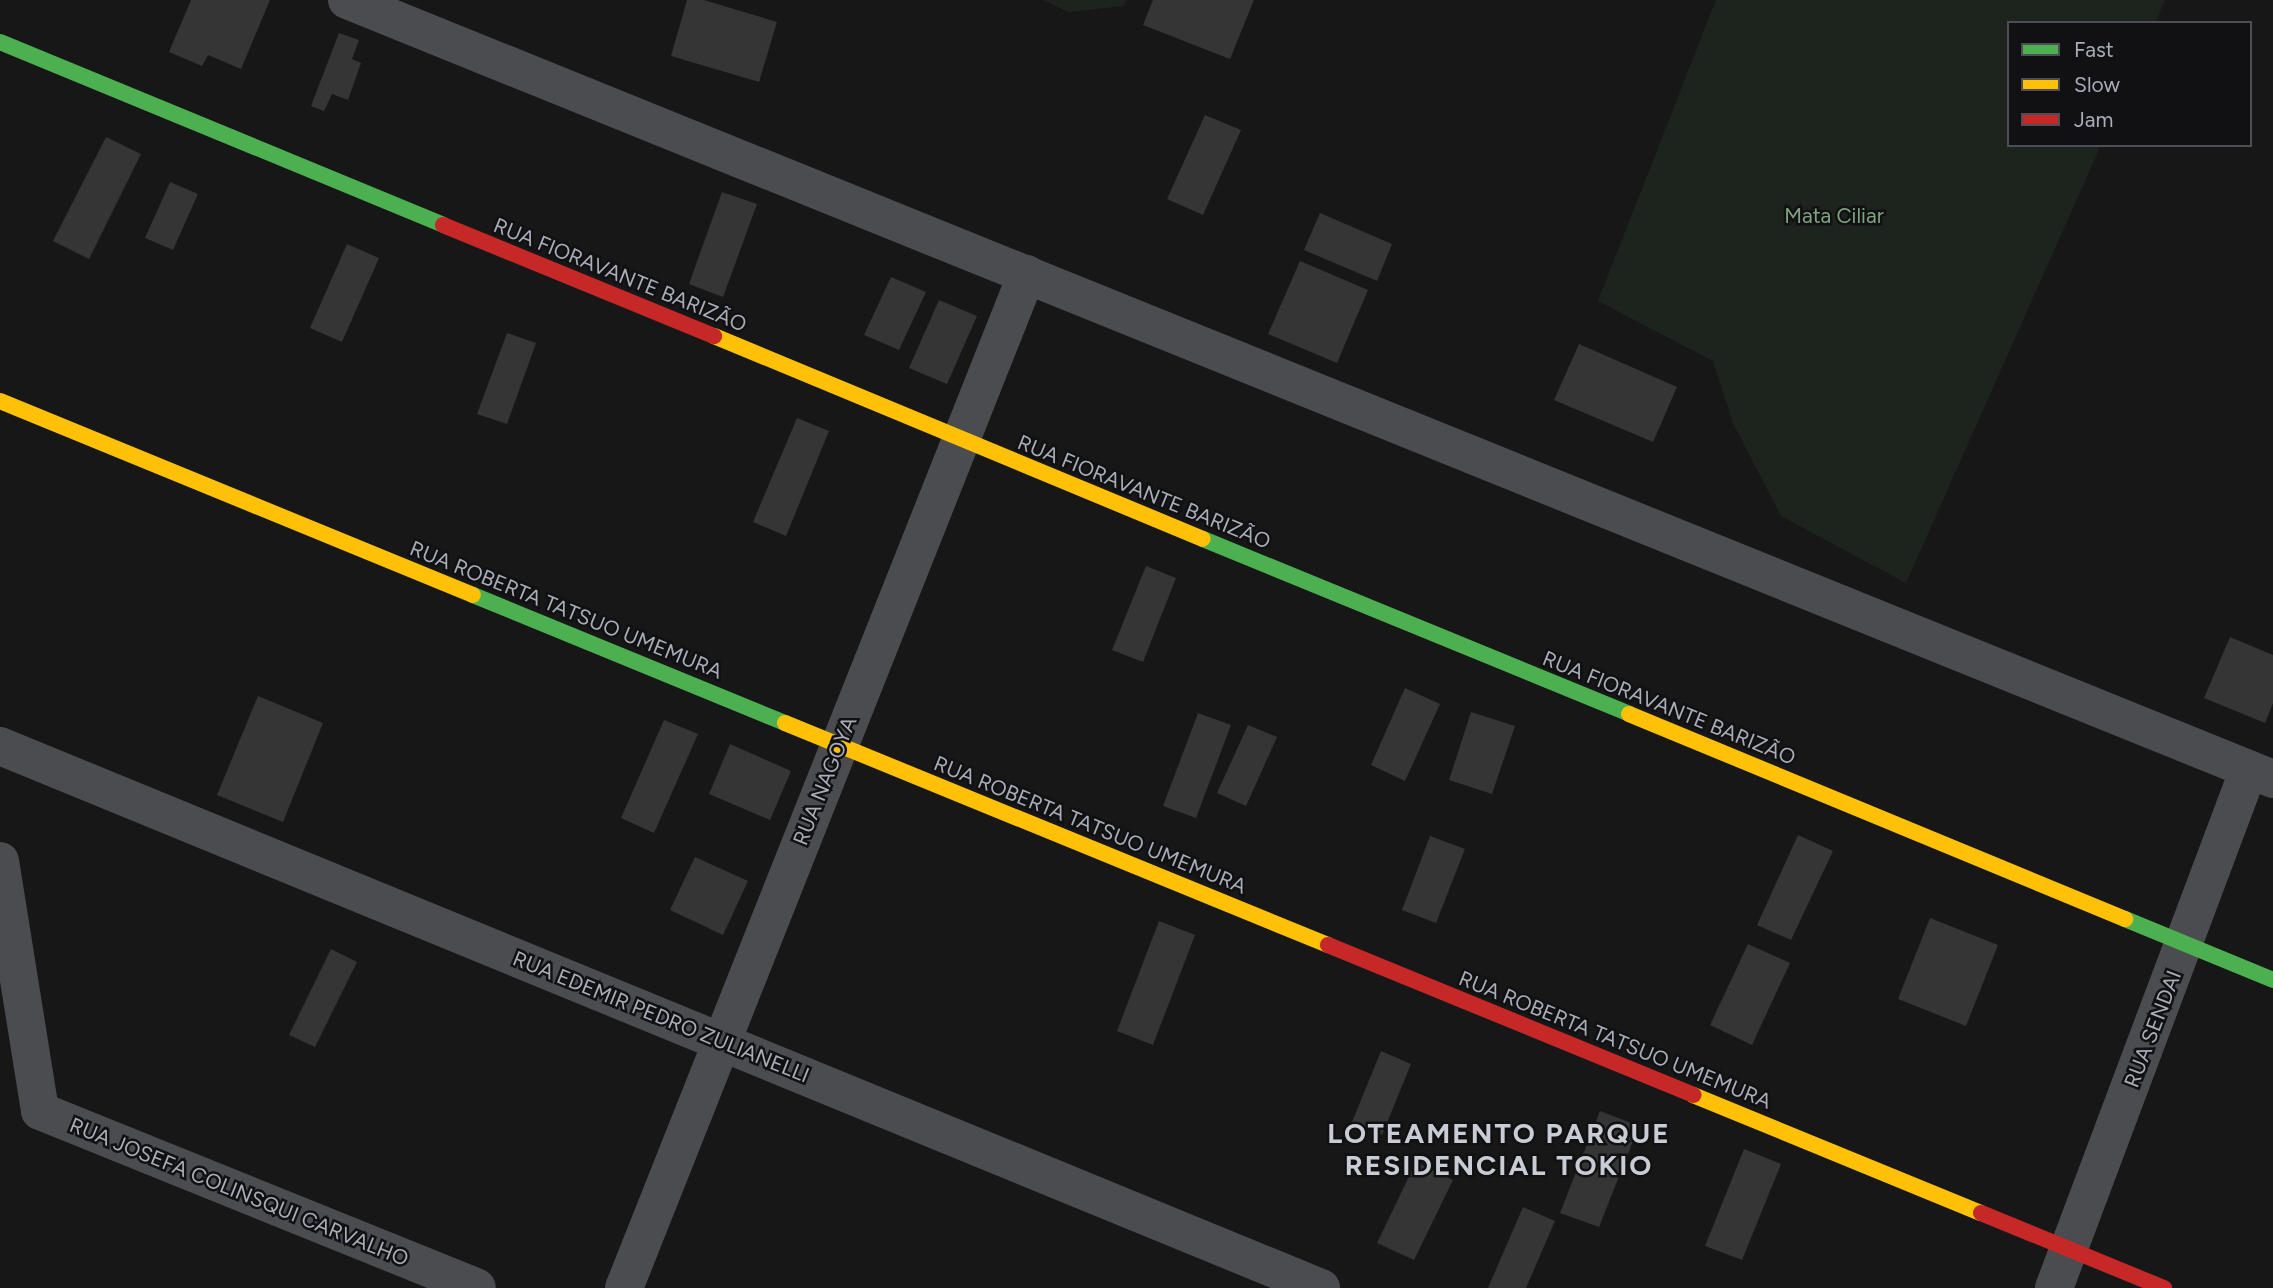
<!DOCTYPE html>
<html>
<head>
<meta charset="utf-8">
<style>
  body { margin:0 }
  #map { position:relative; width:2273px; height:1288px; overflow:hidden; background:#171717; font-family:Figtree,sans-serif }
  div>[style] { position:absolute }
  .green>* { inset:0; background:#1d241e }
  .building>* { inset:0; background:#353536 }
  .street>* { height:38px; margin:-19px; padding:0 19px; transform-origin:19px; border-radius:19px; background:#4b4c50 }
  .fast>* { height:16px; margin:-8px; padding:0 8px; transform-origin:8px; border-radius:8px; background:#4caf50 }
  .slow>* { height:16px; margin:-8px; padding:0 8px; transform-origin:8px; border-radius:8px; background:#ffc107 }
  .jam>* { height:16px; margin:-8px; padding:0 8px; transform-origin:8px; border-radius:8px; background:#c62828 }
  span { translate:-50% -50%; white-space:nowrap; text-align:center; line-height:1.15; -webkit-text-stroke:5px #111113; paint-order:stroke }
  .park-label { font-size:21px; color:#7fa381 }
  .street-label { font-size:21px; color:#a8adb8 }
  .district-label { font-size:28px; color:#c9ccd4; font-weight:700; letter-spacing:2px }
  .legend { position:absolute; left:2007px; top:21px; width:245px; height:126px; box-sizing:border-box; background:#111113; border:2px solid #4d4f55; margin:0; padding:9px 12px; list-style:none; font-size:21px; color:#a8adb8 }
  .legend li { display:flex; align-items:center; gap:14px; height:35px }
  .legend b { width:35px; border:2px solid #4d4f55 }
</style>
</head>
<body>
<div id="map">
  <div class="green">
    <div style="clip-path:polygon(1043px 0,1126px 0,1124px 6px,1068px 12px)"></div>
    <div style="clip-path:polygon(1716px 0,2165px 0,2155px 23px,2009px 23px,2009px 145px,2101px 145px,1906px 583px,1781px 516px,1733px 423px,1713px 361px,1598px 301px)"></div>
  </div>
  <div class="building">
    <div style="clip-path:polygon(191px 0,270px 0,241px 69px,208px 55px,202px 66px,169px 52px)"></div>
    <div style="clip-path:polygon(687px 0,704px 0,777px 22px,759px 82px,671px 56px)"></div>
    <div style="clip-path:polygon(1153px 0,1254px 0,1230px 59px,1143px 25px)"></div>
    <div style="clip-path:polygon(339px 33px,359px 40px,352px 59px,361px 63px,348px 100px,332px 94px,324px 111px,311px 106px)"></div>
    <div style="clip-path:polygon(1205px 115px,1241px 130px,1203px 215px,1167px 199px)"></div>
    <div style="clip-path:polygon(106px 137px,141px 154px,89px 259px,53px 241px)"></div>
    <div style="clip-path:polygon(170px 182px,198px 194px,173px 250px,145px 238px)"></div>
    <div style="clip-path:polygon(722px 192px,757px 204px,723px 297px,689px 284px)"></div>
    <div style="clip-path:polygon(1320px 213px,1392px 244px,1377px 281px,1304px 250px)"></div>
    <div style="clip-path:polygon(347px 244px,379px 258px,342px 342px,310px 328px)"></div>
    <div style="clip-path:polygon(1300px 261px,1368px 290px,1337px 363px,1268px 334px)"></div>
    <div style="clip-path:polygon(891px 277px,926px 292px,899px 350px,864px 335px)"></div>
    <div style="clip-path:polygon(939px 300px,977px 316px,947px 384px,909px 368px)"></div>
    <div style="clip-path:polygon(507px 333px,536px 343px,507px 424px,477px 414px)"></div>
    <div style="clip-path:polygon(1579px 344px,1677px 387px,1653px 442px,1554px 400px)"></div>
    <div style="clip-path:polygon(797px 418px,829px 431px,786px 536px,753px 522px)"></div>
    <div style="clip-path:polygon(1146px 566px,1176px 578px,1143px 662px,1112px 650px)"></div>
    <div style="clip-path:polygon(2230px 637px,2273px 655px,2273px 703px,2265px 723px,2204px 698px)"></div>
    <div style="clip-path:polygon(1405px 688px,1440px 704px,1405px 781px,1371px 765px)"></div>
    <div style="clip-path:polygon(258px 696px,323px 723px,283px 822px,217px 795px)"></div>
    <div style="clip-path:polygon(1471px 712px,1515px 726px,1492px 794px,1449px 780px)"></div>
    <div style="clip-path:polygon(1198px 713px,1231px 725px,1196px 818px,1163px 806px)"></div>
    <div style="clip-path:polygon(664px 720px,698px 734px,654px 833px,621px 818px)"></div>
    <div style="clip-path:polygon(1248px 725px,1277px 737px,1246px 806px,1217px 793px)"></div>
    <div style="clip-path:polygon(730px 744px,791px 771px,770px 820px,709px 794px)"></div>
    <div style="clip-path:polygon(1798px 835px,1833px 851px,1791px 940px,1757px 925px)"></div>
    <div style="clip-path:polygon(1430px 836px,1465px 849px,1436px 923px,1402px 910px)"></div>
    <div style="clip-path:polygon(695px 857px,748px 881px,723px 935px,670px 910px)"></div>
    <div style="clip-path:polygon(1930px 918px,1998px 945px,1966px 1026px,1898px 999px)"></div>
    <div style="clip-path:polygon(1159px 921px,1195px 935px,1153px 1045px,1117px 1031px)"></div>
    <div style="clip-path:polygon(1748px 944px,1790px 963px,1752px 1045px,1710px 1025px)"></div>
    <div style="clip-path:polygon(331px 949px,357px 962px,315px 1047px,289px 1035px)"></div>
    <div style="clip-path:polygon(1381px 1051px,1411px 1064px,1382px 1135px,1352px 1122px)"></div>
    <div style="clip-path:polygon(1600px 1111px,1639px 1126px,1599px 1227px,1560px 1213px)"></div>
    <div style="clip-path:polygon(1744px 1149px,1781px 1164px,1742px 1260px,1705px 1246px)"></div>
    <div style="clip-path:polygon(1416px 1162px,1453px 1180px,1414px 1260px,1377px 1243px)"></div>
    <div style="clip-path:polygon(1523px 1207px,1555px 1221px,1526px 1288px,1488px 1288px)"></div>
  </div>
  <div class="street">
    <div style="left:347px;top:0;width:2078px;rotate:22.02deg"></div>
    <div style="left:0;top:746px;width:1428px;rotate:22.31deg"></div>
    <div style="left:0;top:861px;width:253px;rotate:80.9deg"></div>
    <div style="left:40px;top:1111px;width:471px;rotate:22deg"></div>
    <div style="left:624px;top:1288px;width:1091px;rotate:-68.33deg"></div>
    <div style="left:2054px;top:1288px;width:554px;rotate:-69.41deg"></div>
  </div>
  <div class="fast">
    <div style="left:0;top:42px;width:479px;rotate:22.4deg"></div>
    <div style="left:1203px;top:539px;width:461px;rotate:22.3deg"></div>
    <div style="left:473px;top:595px;width:337px;rotate:22.3deg"></div>
    <div style="left:2125px;top:919px;width:160px;rotate:22.4deg"></div>
  </div>
  <div class="slow">
    <div style="left:714px;top:336px;width:529px;rotate:22.54deg"></div>
    <div style="left:0;top:401px;width:511px;rotate:22.3deg"></div>
    <div style="left:1629px;top:714px;width:537px;rotate:22.46deg"></div>
    <div style="left:785px;top:723px;width:587px;rotate:22.24deg"></div>
    <div style="left:1693px;top:1095px;width:311px;rotate:22.3deg"></div>
  </div>
  <div class="jam">
    <div style="left:443px;top:225px;width:293px;rotate:22.3deg"></div>
    <div style="left:1328px;top:945px;width:395px;rotate:22.3deg"></div>
    <div style="left:1981px;top:1213px;width:198px;rotate:22.3deg"></div>
  </div>
  <div class="park-label">
    <span style="left:1834px;top:216px">Mata Ciliar</span>
  </div>
  <div class="street-label">
    <span style="left:620px;top:275px;rotate:22deg">RUA FIORAVANTE BARIZÃO</span>
    <span style="left:1144px;top:492px;rotate:22deg">RUA FIORAVANTE BARIZÃO</span>
    <span style="left:566px;top:610px;rotate:22deg">RUA ROBERTA TATSUO UMEMURA</span>
    <span style="left:1669px;top:708px;rotate:22deg">RUA FIORAVANTE BARIZÃO</span>
    <span style="left:825px;top:781px;rotate:-68deg">RUA NAGOYA</span>
    <span style="left:1090px;top:825px;rotate:22deg">RUA ROBERTA TATSUO UMEMURA</span>
    <span style="left:661px;top:1017px;rotate:22deg">RUA EDEMIR PEDRO ZULIANELLI</span>
    <span style="left:2153px;top:1029px;rotate:-69deg">RUA SENDAI</span>
    <span style="left:1615px;top:1040px;rotate:22deg">RUA ROBERTA TATSUO UMEMURA</span>
    <span style="left:239px;top:1192px;rotate:22deg">RUA JOSEFA COLINSQUI CARVALHO</span>
  </div>
  <div class="district-label">
    <span style="left:1499px;top:1149px">LOTEAMENTO PARQUE<br>RESIDENCIAL TOKIO</span>
  </div>
  <ul class="legend">
  <li><b style="height:9px;background:#4caf50"></b>Fast</li>
  <li><b style="height:9px;background:#ffc107"></b>Slow</li>
  <li><b style="height:9px;background:#c62828"></b>Jam</li>
  </ul>
</div>
</body>
</html>
